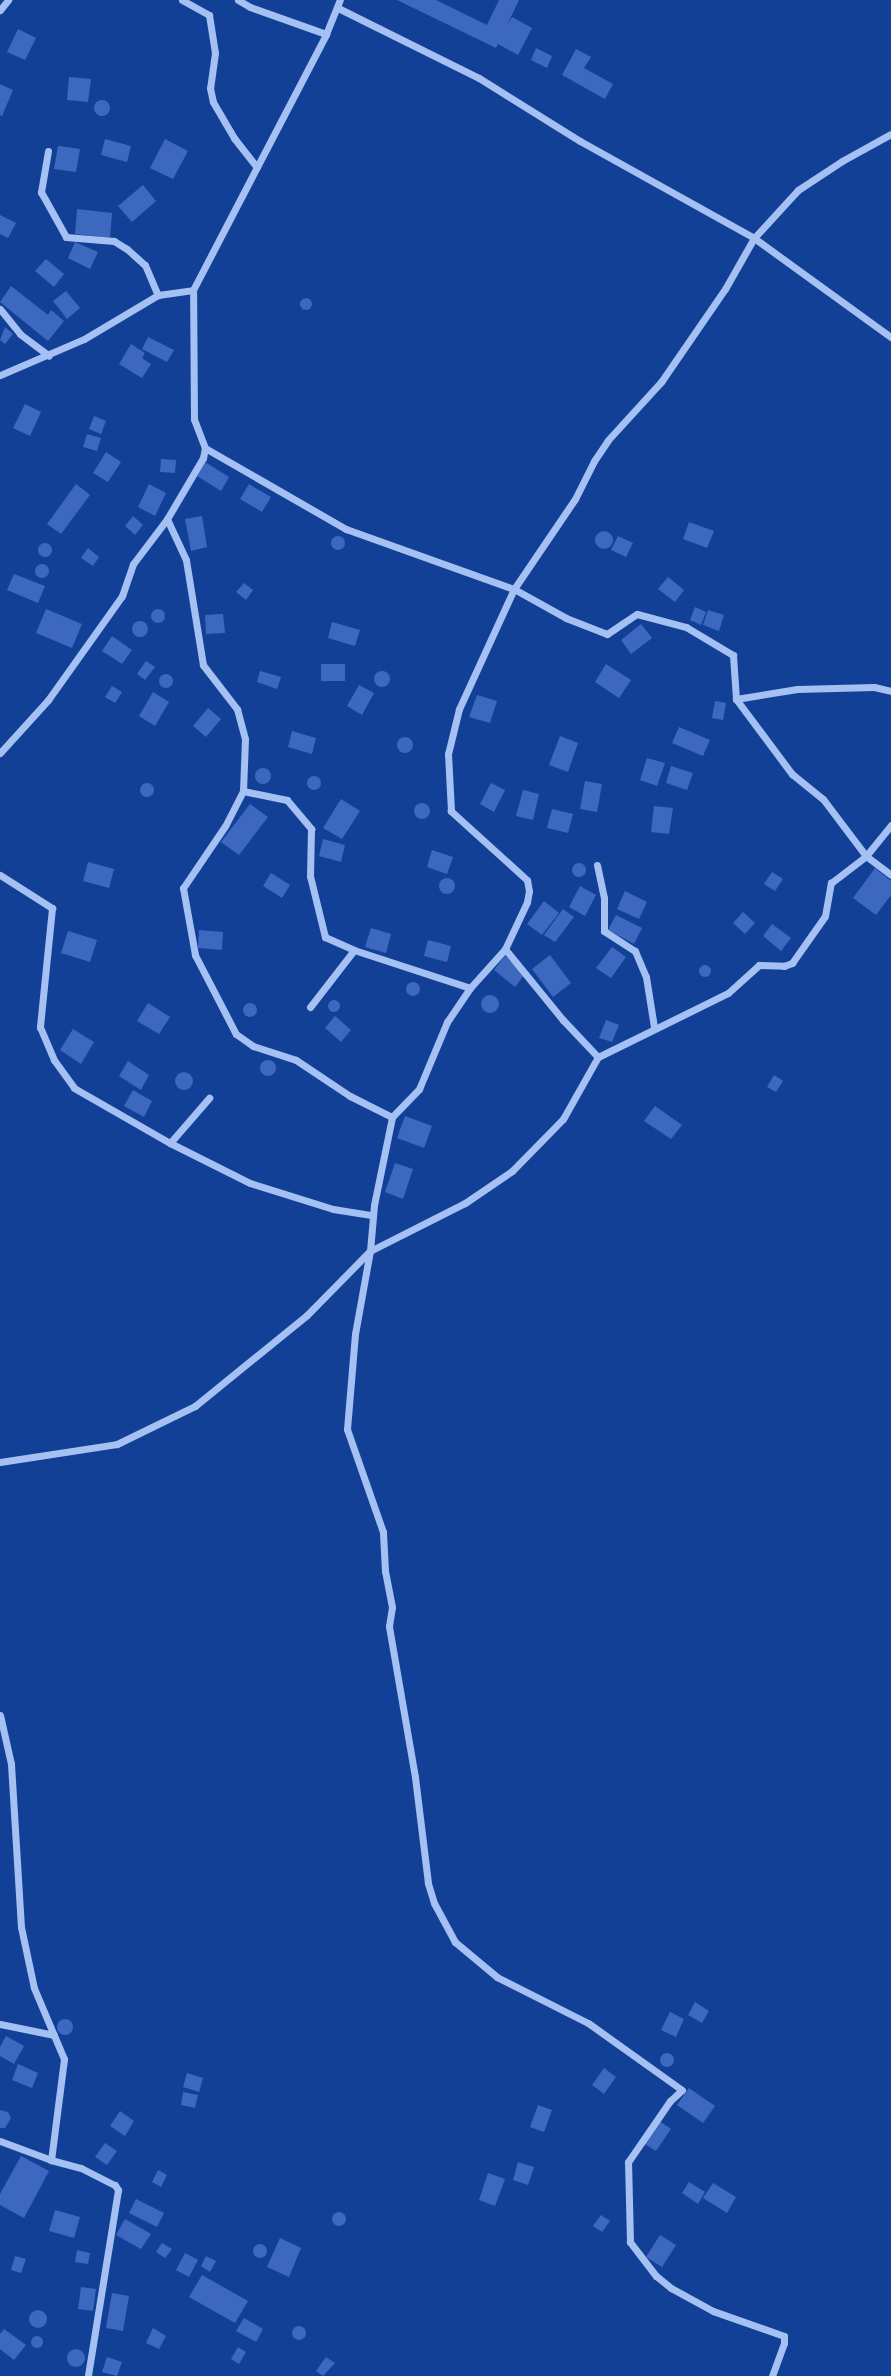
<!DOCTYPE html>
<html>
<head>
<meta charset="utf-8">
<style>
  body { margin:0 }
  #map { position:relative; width:891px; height:2376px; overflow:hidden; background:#134097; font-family:"Open Sans",sans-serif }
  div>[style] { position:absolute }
  .building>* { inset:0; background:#3c69bf }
  .round { border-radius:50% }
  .minor>* { height:7px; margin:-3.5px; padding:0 3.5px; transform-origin:3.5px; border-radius:3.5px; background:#a5c0f3 }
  span { translate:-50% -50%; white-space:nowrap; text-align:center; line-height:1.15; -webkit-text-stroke:5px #134097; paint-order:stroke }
</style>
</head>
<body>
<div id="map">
  <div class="building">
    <div style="clip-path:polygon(397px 0,436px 0,487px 25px,499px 0,519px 0,507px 25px,512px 17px,532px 28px,518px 55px,498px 44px,496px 48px)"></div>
    <div style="clip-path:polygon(18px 29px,36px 38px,25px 60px,7px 52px)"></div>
    <div style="clip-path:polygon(536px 48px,552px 56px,547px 68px,531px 60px)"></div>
    <div style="clip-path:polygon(576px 49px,591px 57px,584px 68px,613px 84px,605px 99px,562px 75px)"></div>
    <div style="clip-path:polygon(69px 77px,91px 79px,88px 102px,67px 100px)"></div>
    <div style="clip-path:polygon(0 84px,13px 90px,2px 116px,0 115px)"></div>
    <div class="round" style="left:94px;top:100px;width:16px;height:16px"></div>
    <div style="clip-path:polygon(105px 139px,131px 146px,127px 162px,101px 155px)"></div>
    <div style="clip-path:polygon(165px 139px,188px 151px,173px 179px,150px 168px)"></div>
    <div style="clip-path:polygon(58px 146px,80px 149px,76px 172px,54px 169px)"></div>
    <div style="clip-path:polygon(143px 185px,156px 201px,132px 222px,118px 206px)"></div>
    <div style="clip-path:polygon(77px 209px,112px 213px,110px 238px,75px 234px)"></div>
    <div style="clip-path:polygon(0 215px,16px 223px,8px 238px,0 234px)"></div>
    <div style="clip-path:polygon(75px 242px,98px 252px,90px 269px,68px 258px)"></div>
    <div style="clip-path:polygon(46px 259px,64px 274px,54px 287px,35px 271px)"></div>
    <div style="clip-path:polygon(11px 286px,48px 315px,51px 310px,64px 321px,48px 341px,0 302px)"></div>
    <div style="clip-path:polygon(66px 291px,80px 308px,67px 319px,53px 301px)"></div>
    <div class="round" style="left:300px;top:298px;width:12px;height:12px"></div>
    <div style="clip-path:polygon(5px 327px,13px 334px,5px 344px,0 340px)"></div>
    <div style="clip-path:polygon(148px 337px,174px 350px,167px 362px,142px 349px)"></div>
    <div style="clip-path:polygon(131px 344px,145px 353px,142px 358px,151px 364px,142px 378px,119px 364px)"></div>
    <div style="clip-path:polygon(25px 404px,41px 412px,30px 436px,13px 428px)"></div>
    <div style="clip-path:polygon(94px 416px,106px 421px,101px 434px,89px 429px)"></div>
    <div style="clip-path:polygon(87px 434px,101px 438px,97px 451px,83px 447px)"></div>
    <div style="clip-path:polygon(106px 452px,121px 462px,108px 482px,93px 473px)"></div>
    <div style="clip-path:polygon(161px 459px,176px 460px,175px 473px,160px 472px)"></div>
    <div style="clip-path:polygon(205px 462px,229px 477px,221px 491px,197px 476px)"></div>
    <div style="clip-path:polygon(76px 484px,90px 495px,61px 534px,47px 524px)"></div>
    <div style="clip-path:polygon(149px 484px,166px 493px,155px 516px,138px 507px)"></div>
    <div style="clip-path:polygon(249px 484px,271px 497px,262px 512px,240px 499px)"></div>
    <div style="clip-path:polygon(133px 516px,143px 525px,135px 535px,125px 526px)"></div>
    <div style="clip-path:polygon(202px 516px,207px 547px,191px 551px,185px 519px)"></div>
    <div style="clip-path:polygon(689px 522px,714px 531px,707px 548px,683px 539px)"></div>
    <div class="round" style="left:595px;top:531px;width:18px;height:18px"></div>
    <div style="clip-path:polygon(618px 536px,633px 543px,626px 557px,611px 550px)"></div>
    <div class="round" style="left:331px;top:536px;width:14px;height:14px"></div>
    <div class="round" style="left:38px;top:543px;width:14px;height:14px"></div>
    <div style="clip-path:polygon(88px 548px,99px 557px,93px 566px,81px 558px)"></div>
    <div class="round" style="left:35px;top:564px;width:14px;height:14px"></div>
    <div style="clip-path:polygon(14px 574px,45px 586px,38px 603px,7px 590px)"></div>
    <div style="clip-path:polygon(668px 577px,684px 590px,675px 602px,658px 589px)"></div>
    <div style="clip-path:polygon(244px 583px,253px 590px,246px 600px,236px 592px)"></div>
    <div style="clip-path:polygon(695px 607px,706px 612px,701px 625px,690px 620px)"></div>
    <div style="clip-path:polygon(46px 609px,82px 624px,72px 648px,36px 633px)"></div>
    <div class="round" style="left:151px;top:609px;width:14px;height:14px"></div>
    <div style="clip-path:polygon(708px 610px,724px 615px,719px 631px,703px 625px)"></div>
    <div style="clip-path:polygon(223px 614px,225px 633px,206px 634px,205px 615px)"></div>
    <div class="round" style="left:132px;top:621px;width:16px;height:16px"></div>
    <div style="clip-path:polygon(332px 622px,360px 630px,355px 646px,328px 638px)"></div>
    <div style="clip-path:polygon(641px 624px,652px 638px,631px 654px,621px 640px)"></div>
    <div style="clip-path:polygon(112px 636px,132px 650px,122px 664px,102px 651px)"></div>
    <div style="clip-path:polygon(146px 661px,155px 667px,145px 680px,137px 674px)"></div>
    <div style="clip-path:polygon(321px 664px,345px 664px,345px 681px,321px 681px)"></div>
    <div style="clip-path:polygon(606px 664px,631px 680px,619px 698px,595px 682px)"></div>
    <div style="clip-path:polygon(260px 671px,281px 677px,277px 689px,257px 682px)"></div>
    <div class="round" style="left:374px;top:671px;width:16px;height:16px"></div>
    <div class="round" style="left:159px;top:674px;width:14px;height:14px"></div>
    <div style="clip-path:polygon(359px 685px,374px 693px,362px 715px,347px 706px)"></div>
    <div style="clip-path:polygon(112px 686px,122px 692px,115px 703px,105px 697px)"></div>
    <div style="clip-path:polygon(153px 692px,169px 702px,155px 726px,139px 716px)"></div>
    <div style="clip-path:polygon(477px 695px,497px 701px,490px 723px,469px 717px)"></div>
    <div style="clip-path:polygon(715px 701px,726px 703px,723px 720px,712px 718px)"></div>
    <div style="clip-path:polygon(208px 708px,221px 719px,206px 737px,193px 726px)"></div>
    <div style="clip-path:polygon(679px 727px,710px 740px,703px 756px,672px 743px)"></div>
    <div style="clip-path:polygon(292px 731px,316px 738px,312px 754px,288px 747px)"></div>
    <div style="clip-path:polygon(560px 736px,578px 743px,568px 772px,549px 765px)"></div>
    <div class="round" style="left:397px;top:737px;width:16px;height:16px"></div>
    <div style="clip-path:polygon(647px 758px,665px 763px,657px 786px,640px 780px)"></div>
    <div style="clip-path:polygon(671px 766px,693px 773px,687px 790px,666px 783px)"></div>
    <div class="round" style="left:255px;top:768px;width:16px;height:16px"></div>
    <div class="round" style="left:307px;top:776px;width:14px;height:14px"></div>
    <div style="clip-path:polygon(585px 781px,602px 784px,597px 812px,580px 809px)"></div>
    <div style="clip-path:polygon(491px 783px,505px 790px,494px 812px,480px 804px)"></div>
    <div class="round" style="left:140px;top:783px;width:14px;height:14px"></div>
    <div style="clip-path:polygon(523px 790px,539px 794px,533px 820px,516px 816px)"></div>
    <div style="clip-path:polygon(341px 799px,360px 811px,342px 839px,323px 828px)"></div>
    <div class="round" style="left:414px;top:803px;width:16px;height:16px"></div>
    <div style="clip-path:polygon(250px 804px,268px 817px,239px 855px,221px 842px)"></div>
    <div style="clip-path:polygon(654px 806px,673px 808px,669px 834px,651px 832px)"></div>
    <div style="clip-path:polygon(552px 809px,573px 814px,568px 833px,547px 828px)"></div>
    <div style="clip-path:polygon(323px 839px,345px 845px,341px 862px,319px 856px)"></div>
    <div style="clip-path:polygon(432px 850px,453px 857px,447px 874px,427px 867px)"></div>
    <div style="clip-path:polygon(88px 862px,114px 869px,109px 888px,83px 881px)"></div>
    <div class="round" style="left:572px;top:863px;width:14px;height:14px"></div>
    <div style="clip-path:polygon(875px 868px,891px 881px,891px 895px,876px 915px,853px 898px)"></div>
    <div style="clip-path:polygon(772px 872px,783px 879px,775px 891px,764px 884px)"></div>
    <div style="clip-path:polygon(271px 873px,290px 885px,282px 898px,263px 886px)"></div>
    <div class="round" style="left:439px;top:878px;width:16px;height:16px"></div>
    <div style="clip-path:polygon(580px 886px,596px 895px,585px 916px,569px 907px)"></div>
    <div style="clip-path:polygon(625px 891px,647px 902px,639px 919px,617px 909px)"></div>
    <div style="clip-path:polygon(544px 901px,559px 913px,542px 935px,527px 924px)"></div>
    <div style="clip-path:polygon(563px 909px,574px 917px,555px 942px,544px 935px)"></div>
    <div style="clip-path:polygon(743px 912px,755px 923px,745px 934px,733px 923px)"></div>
    <div style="clip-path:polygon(616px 915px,642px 928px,634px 944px,608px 930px)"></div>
    <div style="clip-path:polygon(772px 924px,791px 938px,781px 951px,763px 936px)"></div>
    <div style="clip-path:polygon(371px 928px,391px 934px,386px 953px,365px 947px)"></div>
    <div style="clip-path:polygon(199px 930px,223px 932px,222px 950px,198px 948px)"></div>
    <div style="clip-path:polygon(68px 931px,97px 940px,90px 962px,61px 953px)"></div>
    <div style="clip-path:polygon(428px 940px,451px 946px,447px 962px,424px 956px)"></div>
    <div style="clip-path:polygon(612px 947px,626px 957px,611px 978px,596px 968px)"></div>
    <div style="clip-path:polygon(550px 955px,571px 983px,553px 997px,532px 969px)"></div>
    <div style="clip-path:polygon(505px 956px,525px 974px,515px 987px,494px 970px)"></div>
    <div class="round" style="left:699px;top:965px;width:12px;height:12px"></div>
    <div class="round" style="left:406px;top:982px;width:14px;height:14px"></div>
    <div class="round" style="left:481px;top:995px;width:18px;height:18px"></div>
    <div class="round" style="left:328px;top:1000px;width:12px;height:12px"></div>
    <div style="clip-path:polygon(148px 1003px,170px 1017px,159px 1034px,137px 1021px)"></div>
    <div class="round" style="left:243px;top:1003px;width:14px;height:14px"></div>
    <div style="clip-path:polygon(335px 1016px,351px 1030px,341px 1042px,325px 1028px)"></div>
    <div style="clip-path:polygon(606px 1020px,619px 1025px,612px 1042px,599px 1038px)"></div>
    <div style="clip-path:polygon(73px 1029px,94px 1042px,81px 1064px,60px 1050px)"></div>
    <div class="round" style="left:260px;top:1060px;width:16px;height:16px"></div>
    <div style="clip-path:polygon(128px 1061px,149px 1075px,141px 1090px,119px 1076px)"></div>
    <div class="round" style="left:175px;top:1072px;width:18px;height:18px"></div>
    <div style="clip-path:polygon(774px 1075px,783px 1081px,776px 1092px,767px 1087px)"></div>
    <div style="clip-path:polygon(133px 1090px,152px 1101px,144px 1117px,124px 1106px)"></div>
    <div style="clip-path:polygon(655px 1106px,682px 1125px,671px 1139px,644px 1121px)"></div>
    <div style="clip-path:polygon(405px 1116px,432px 1126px,424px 1148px,397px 1138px)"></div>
    <div style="clip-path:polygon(395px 1163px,413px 1169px,403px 1199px,385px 1192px)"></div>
    <div style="clip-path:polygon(695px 2002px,709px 2011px,702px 2023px,688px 2015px)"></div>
    <div style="clip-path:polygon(670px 2012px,684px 2019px,676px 2037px,661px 2030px)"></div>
    <div class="round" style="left:57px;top:2019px;width:16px;height:16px"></div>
    <div style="clip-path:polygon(6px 2036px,24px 2046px,14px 2064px,0 2056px,0 2047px)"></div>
    <div class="round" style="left:660px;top:2053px;width:14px;height:14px"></div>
    <div style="clip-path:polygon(18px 2064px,38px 2073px,32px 2088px,12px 2080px)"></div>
    <div style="clip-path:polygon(604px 2068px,616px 2077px,604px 2094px,592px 2085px)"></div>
    <div style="clip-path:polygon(187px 2073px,203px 2078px,199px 2092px,183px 2087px)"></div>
    <div style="clip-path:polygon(689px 2088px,715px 2106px,703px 2123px,677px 2105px)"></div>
    <div style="clip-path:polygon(183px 2092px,198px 2095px,195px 2108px,181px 2105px)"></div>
    <div style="clip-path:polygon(538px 2105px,552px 2110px,544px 2132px,530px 2127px)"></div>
    <div style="clip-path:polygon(0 2110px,8px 2112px,11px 2118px,5px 2128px,0 2128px)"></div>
    <div style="clip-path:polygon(120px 2111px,134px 2121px,125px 2136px,110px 2126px)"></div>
    <div style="clip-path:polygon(658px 2120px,671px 2129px,656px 2151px,643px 2143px)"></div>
    <div style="clip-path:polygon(105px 2143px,117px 2151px,107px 2165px,95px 2157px)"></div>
    <div style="clip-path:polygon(21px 2156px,49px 2171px,24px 2218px,0 2205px,0 2194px)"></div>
    <div style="clip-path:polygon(518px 2162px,534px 2167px,528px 2185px,513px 2180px)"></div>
    <div style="clip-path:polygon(158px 2170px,167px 2175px,161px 2187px,152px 2182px)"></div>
    <div style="clip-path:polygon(488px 2173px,505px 2179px,495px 2206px,479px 2200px)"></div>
    <div style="clip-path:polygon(689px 2182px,705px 2192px,698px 2204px,682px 2193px)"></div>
    <div style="clip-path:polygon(713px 2183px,736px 2197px,727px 2213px,703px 2198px)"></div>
    <div style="clip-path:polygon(136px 2199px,164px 2213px,157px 2227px,129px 2213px)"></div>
    <div style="clip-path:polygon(55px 2210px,80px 2217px,74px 2238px,49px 2231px)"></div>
    <div class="round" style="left:332px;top:2212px;width:14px;height:14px"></div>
    <div style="clip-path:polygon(601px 2215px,610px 2221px,602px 2232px,593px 2226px)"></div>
    <div style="clip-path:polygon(125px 2219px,151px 2234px,141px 2249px,116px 2235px)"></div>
    <div style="clip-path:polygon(660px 2235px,676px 2245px,662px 2267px,646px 2257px)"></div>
    <div style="clip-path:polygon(280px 2238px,301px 2248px,289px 2277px,267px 2267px)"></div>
    <div style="clip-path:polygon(162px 2243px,172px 2249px,165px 2258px,156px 2252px)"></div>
    <div class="round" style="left:253px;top:2244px;width:14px;height:14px"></div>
    <div style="clip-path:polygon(77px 2250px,90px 2253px,88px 2264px,75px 2262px)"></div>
    <div style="clip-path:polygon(185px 2253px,198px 2260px,189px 2277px,176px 2270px)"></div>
    <div style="clip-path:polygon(15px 2256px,26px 2259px,21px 2273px,11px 2270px)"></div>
    <div style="clip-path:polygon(206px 2256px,216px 2261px,210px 2272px,201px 2266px)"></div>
    <div style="clip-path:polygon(202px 2275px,248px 2301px,235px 2323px,189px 2297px)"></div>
    <div style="clip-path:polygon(81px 2287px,96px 2289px,93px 2311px,78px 2309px)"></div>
    <div style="clip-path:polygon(112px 2293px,129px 2296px,123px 2331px,106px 2328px)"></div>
    <div class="round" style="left:29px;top:2310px;width:18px;height:18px"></div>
    <div style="clip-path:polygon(244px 2318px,263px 2329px,256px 2342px,236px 2331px)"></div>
    <div class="round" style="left:292px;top:2326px;width:14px;height:14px"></div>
    <div style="clip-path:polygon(153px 2328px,166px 2336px,159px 2349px,146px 2343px)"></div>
    <div style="clip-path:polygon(4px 2329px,26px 2345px,14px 2360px,0 2349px,0 2334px)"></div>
    <div class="round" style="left:31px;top:2336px;width:12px;height:12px"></div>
    <div style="clip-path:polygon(238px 2347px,246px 2352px,239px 2364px,231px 2359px)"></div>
    <div class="round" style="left:67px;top:2349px;width:18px;height:18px"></div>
    <div style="clip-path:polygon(107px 2357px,122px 2362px,117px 2376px,102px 2372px)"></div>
    <div style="clip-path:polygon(326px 2357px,335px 2363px,323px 2376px,316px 2371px)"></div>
  </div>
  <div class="minor">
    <div style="left:182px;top:0;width:31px;rotate:29deg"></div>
    <div style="left:209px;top:15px;width:38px;rotate:81deg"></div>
    <div style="left:215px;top:53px;width:35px;rotate:98deg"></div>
    <div style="left:210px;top:88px;width:14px;rotate:78deg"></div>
    <div style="left:213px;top:102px;width:42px;rotate:59.7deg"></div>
    <div style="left:234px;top:138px;width:37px;rotate:52deg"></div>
    <div style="left:238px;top:0;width:14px;rotate:30deg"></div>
    <div style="left:250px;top:7px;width:81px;rotate:19.6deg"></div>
    <div style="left:338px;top:8px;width:157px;rotate:26.4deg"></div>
    <div style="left:479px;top:78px;width:119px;rotate:32deg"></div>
    <div style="left:580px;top:141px;width:199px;rotate:29.1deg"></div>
    <div style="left:754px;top:238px;width:169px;rotate:35.9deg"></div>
    <div style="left:0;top:10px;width:13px;rotate:-51deg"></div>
    <div style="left:48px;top:151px;width:42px;rotate:99.7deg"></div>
    <div style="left:41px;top:192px;width:51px;rotate:60.9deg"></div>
    <div style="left:66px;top:237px;width:48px;rotate:4.8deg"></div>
    <div style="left:114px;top:241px;width:15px;rotate:32deg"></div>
    <div style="left:127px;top:249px;width:24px;rotate:42deg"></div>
    <div style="left:145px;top:265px;width:33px;rotate:67deg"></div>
    <div style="left:0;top:309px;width:32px;rotate:51deg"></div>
    <div style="left:20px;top:334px;width:36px;rotate:37deg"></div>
    <div style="left:0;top:375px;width:91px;rotate:-23.2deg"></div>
    <div style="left:84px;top:339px;width:86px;rotate:-30.7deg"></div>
    <div style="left:158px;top:295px;width:35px;rotate:-8deg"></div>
    <div style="left:193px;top:290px;width:288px;rotate:-62.5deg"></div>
    <div style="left:326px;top:34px;width:37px;rotate:-68deg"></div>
    <div style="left:205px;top:448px;width:163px;rotate:29.9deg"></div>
    <div style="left:346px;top:529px;width:178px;rotate:19.7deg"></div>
    <div style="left:514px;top:589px;width:60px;rotate:29.1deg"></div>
    <div style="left:566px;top:618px;width:44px;rotate:21.3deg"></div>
    <div style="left:607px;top:634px;width:36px;rotate:-34deg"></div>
    <div style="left:637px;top:614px;width:51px;rotate:14.9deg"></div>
    <div style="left:686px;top:627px;width:55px;rotate:30.8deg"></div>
    <div style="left:733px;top:655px;width:44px;rotate:86.1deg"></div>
    <div style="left:736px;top:699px;width:94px;rotate:53.3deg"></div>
    <div style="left:792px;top:774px;width:40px;rotate:39deg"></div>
    <div style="left:823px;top:799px;width:71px;rotate:53deg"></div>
    <div style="left:866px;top:856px;width:31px;rotate:37deg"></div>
    <div style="left:167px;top:519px;width:45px;rotate:65.1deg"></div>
    <div style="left:186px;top:560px;width:106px;rotate:80.8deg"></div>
    <div style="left:203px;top:665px;width:56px;rotate:52.3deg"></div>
    <div style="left:237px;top:709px;width:31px;rotate:75deg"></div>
    <div style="left:245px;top:739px;width:52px;rotate:92.2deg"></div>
    <div style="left:243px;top:791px;width:39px;rotate:117deg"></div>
    <div style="left:225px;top:826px;width:75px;rotate:124.1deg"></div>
    <div style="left:183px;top:888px;width:68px;rotate:79.8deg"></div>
    <div style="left:195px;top:955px;width:89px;rotate:62.6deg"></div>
    <div style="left:236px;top:1034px;width:21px;rotate:35deg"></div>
    <div style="left:253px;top:1046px;width:45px;rotate:18deg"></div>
    <div style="left:296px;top:1060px;width:65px;rotate:33.7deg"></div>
    <div style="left:350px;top:1096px;width:47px;rotate:26.6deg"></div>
    <div style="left:736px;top:699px;width:62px;rotate:-9.3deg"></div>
    <div style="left:797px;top:689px;width:77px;rotate:-1.5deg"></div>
    <div style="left:874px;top:687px;width:17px;rotate:13deg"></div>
    <div style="left:0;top:753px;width:72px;rotate:-47.8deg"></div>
    <div style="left:48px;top:700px;width:128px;rotate:-54.6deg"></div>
    <div style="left:122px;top:596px;width:34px;rotate:-71deg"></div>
    <div style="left:133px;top:564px;width:56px;rotate:-52.9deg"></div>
    <div style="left:167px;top:519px;width:71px;rotate:-59.5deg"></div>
    <div style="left:203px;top:458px;width:10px;rotate:-79deg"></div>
    <div style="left:205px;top:448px;width:31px;rotate:-111deg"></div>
    <div style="left:194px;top:419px;width:129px;rotate:-90.4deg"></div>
    <div style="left:243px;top:791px;width:45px;rotate:11.6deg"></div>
    <div style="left:287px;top:800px;width:38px;rotate:50deg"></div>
    <div style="left:311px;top:829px;width:47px;rotate:91.2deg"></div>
    <div style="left:310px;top:876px;width:63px;rotate:76.2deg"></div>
    <div style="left:325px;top:937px;width:32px;rotate:24deg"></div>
    <div style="left:354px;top:950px;width:122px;rotate:18.1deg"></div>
    <div style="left:597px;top:865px;width:34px;rotate:78deg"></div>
    <div style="left:604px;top:898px;width:33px;rotate:90deg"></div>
    <div style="left:604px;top:931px;width:37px;rotate:33deg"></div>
    <div style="left:635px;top:951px;width:28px;rotate:67deg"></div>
    <div style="left:646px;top:977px;width:51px;rotate:80.9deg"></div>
    <div style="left:0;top:875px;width:62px;rotate:32.4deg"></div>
    <div style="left:52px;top:908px;width:120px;rotate:95.8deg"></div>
    <div style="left:40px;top:1027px;width:36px;rotate:67deg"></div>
    <div style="left:54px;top:1060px;width:34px;rotate:54deg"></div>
    <div style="left:74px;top:1088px;width:111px;rotate:29.8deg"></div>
    <div style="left:170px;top:1143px;width:89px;rotate:26.6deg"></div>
    <div style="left:250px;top:1183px;width:87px;rotate:17.4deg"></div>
    <div style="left:333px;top:1209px;width:39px;rotate:9deg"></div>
    <div style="left:505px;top:949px;width:92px;rotate:50.8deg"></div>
    <div style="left:563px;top:1020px;width:51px;rotate:46.6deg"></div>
    <div style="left:310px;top:1007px;width:72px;rotate:-52.3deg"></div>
    <div style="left:170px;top:1143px;width:60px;rotate:-49.1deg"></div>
    <div style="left:0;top:1462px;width:118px;rotate:-8.7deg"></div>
    <div style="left:117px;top:1444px;width:87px;rotate:-26deg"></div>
    <div style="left:195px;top:1406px;width:144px;rotate:-39.1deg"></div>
    <div style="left:307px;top:1315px;width:90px;rotate:-45.5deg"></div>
    <div style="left:370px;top:1251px;width:106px;rotate:-26.8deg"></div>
    <div style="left:465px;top:1203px;width:57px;rotate:-34.2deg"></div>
    <div style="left:512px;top:1171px;width:73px;rotate:-45.6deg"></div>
    <div style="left:563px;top:1119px;width:71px;rotate:-60.6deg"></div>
    <div style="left:598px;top:1057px;width:145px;rotate:-26.2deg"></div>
    <div style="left:728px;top:993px;width:42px;rotate:-42.1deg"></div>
    <div style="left:759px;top:965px;width:25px;rotate:2deg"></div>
    <div style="left:784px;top:966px;width:9px;rotate:-21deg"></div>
    <div style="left:792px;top:963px;width:57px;rotate:-54.9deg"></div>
    <div style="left:825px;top:916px;width:34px;rotate:-80deg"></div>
    <div style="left:831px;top:883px;width:44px;rotate:-37.6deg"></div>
    <div style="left:866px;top:856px;width:40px;rotate:-51deg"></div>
    <div style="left:0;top:1715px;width:50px;rotate:77.3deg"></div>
    <div style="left:11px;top:1764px;width:163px;rotate:86.5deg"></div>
    <div style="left:21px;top:1927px;width:62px;rotate:78deg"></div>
    <div style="left:34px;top:1988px;width:77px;rotate:67.1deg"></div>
    <div style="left:64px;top:2059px;width:102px;rotate:97.3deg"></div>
    <div style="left:51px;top:2160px;width:31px;rotate:15deg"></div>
    <div style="left:81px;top:2168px;width:38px;rotate:27deg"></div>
    <div style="left:115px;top:2185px;width:6px;rotate:59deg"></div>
    <div style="left:118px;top:2190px;width:188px;rotate:99.2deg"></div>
    <div style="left:0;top:2024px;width:55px;rotate:11.5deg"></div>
    <div style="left:0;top:2141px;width:54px;rotate:20.4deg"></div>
    <div style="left:772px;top:2376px;width:35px;rotate:-70deg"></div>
    <div style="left:784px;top:2343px;width:7px;rotate:-90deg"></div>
    <div style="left:784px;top:2336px;width:75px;rotate:-160.6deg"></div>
    <div style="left:713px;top:2311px;width:48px;rotate:-151.3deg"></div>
    <div style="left:671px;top:2288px;width:19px;rotate:-141deg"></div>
    <div style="left:656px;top:2276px;width:43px;rotate:-127.4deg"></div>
    <div style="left:630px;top:2242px;width:80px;rotate:-91.4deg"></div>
    <div style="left:628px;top:2162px;width:74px;rotate:-55.5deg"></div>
    <div style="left:670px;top:2101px;width:16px;rotate:-43deg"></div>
    <div style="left:682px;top:2090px;width:115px;rotate:-144.5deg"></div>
    <div style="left:588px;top:2023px;width:102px;rotate:-153.2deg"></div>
    <div style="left:497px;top:1977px;width:55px;rotate:-140.2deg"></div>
    <div style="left:455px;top:1942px;width:44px;rotate:-118.3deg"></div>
    <div style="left:434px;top:1903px;width:21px;rotate:-107deg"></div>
    <div style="left:428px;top:1883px;width:107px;rotate:-97deg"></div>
    <div style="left:415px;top:1777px;width:153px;rotate:-99.8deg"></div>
    <div style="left:389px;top:1626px;width:19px;rotate:-81deg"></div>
    <div style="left:392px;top:1607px;width:37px;rotate:-101deg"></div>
    <div style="left:385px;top:1571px;width:39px;rotate:-93deg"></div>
    <div style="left:383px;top:1532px;width:109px;rotate:-109.3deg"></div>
    <div style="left:347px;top:1429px;width:95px;rotate:-85.2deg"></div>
    <div style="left:355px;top:1334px;width:84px;rotate:-79.8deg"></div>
    <div style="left:370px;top:1251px;width:46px;rotate:-85deg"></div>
    <div style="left:374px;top:1205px;width:90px;rotate:-78.4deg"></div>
    <div style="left:392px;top:1117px;width:39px;rotate:-46deg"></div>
    <div style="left:419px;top:1089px;width:73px;rotate:-67.3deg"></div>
    <div style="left:447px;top:1022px;width:41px;rotate:-55.9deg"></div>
    <div style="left:470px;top:988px;width:52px;rotate:-48.1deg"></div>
    <div style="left:505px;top:949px;width:52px;rotate:-64.9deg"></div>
    <div style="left:527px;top:902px;width:11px;rotate:-80deg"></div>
    <div style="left:529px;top:891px;width:11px;rotate:-100deg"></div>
    <div style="left:527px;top:880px;width:103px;rotate:-137.8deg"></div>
    <div style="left:451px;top:811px;width:57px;rotate:-93deg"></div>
    <div style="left:448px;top:754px;width:46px;rotate:-76.3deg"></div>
    <div style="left:459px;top:709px;width:132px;rotate:-65.4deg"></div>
    <div style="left:514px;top:589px;width:109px;rotate:-55.9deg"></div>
    <div style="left:575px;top:499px;width:42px;rotate:-63.4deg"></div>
    <div style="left:594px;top:461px;width:25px;rotate:-56deg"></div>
    <div style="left:608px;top:440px;width:79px;rotate:-47.6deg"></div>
    <div style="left:661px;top:382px;width:113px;rotate:-55.5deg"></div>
    <div style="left:725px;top:289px;width:59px;rotate:-60.4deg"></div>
    <div style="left:754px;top:238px;width:65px;rotate:-47.5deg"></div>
    <div style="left:798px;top:190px;width:53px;rotate:-33.4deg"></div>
    <div style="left:842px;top:161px;width:56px;rotate:-28.9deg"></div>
  </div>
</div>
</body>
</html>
